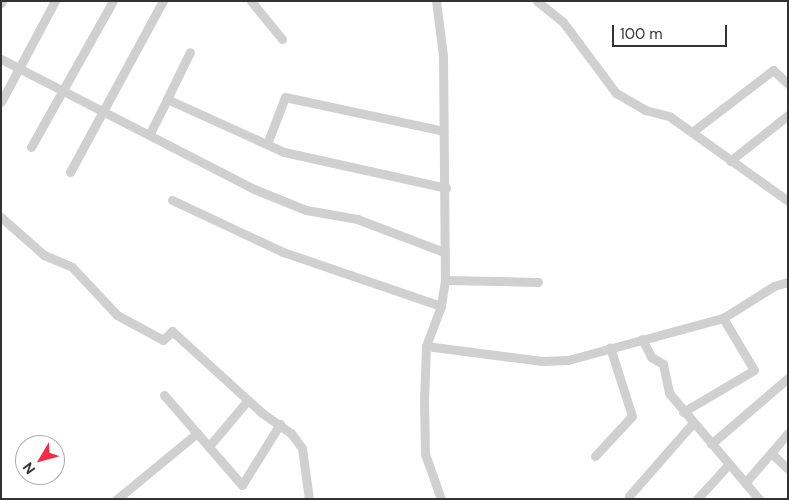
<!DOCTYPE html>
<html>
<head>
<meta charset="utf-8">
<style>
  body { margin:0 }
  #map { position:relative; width:789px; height:500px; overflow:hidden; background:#fff; font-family:"DM Sans",sans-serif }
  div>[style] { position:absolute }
  .street>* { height:9px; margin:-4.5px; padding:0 4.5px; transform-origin:4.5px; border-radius:4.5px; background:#d0d0d0 }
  span { translate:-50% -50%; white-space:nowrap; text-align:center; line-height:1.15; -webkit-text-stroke:5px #fff; paint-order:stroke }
  .frame { position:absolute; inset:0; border:2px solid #333; pointer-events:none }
  .north { position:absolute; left:15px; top:435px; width:50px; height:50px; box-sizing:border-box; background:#fff; border:1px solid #adadad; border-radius:50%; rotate:233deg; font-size:14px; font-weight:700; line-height:20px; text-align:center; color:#333 }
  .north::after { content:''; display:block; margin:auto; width:18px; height:22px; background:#f32b44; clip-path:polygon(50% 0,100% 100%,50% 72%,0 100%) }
  .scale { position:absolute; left:612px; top:25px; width:115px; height:22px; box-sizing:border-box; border:2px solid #333; border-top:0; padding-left:6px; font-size:15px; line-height:18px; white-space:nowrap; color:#333; -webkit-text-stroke:4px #fff; paint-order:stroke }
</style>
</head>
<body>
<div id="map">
  <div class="street">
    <div style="left:251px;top:1px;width:49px;rotate:50.8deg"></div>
    <div style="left:436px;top:1px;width:55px;rotate:82.7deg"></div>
    <div style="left:443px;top:56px;width:224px;rotate:89.5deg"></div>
    <div style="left:445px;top:280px;width:26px;rotate:99deg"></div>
    <div style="left:441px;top:306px;width:43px;rotate:110.6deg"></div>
    <div style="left:426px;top:346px;width:54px;rotate:92.1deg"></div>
    <div style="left:424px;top:400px;width:54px;rotate:88.9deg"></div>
    <div style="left:425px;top:454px;width:48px;rotate:70.4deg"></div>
    <div style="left:537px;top:1px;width:33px;rotate:39deg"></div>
    <div style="left:563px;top:22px;width:89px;rotate:53.3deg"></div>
    <div style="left:616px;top:93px;width:34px;rotate:30deg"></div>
    <div style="left:645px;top:110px;width:25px;rotate:14deg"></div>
    <div style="left:669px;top:116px;width:146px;rotate:35.5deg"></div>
    <div style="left:1px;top:3px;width:2px;rotate:-63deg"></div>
    <div style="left:1px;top:59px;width:284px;rotate:27.2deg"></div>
    <div style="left:254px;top:189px;width:56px;rotate:22deg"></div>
    <div style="left:306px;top:210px;width:52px;rotate:10deg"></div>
    <div style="left:357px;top:219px;width:93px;rotate:20.8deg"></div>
    <div style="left:167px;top:99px;width:52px;rotate:-63.9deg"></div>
    <div style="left:1px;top:102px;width:115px;rotate:-61.9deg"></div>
    <div style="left:692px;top:132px;width:102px;rotate:-37.4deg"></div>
    <div style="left:773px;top:70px;width:21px;rotate:43deg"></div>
    <div style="left:150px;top:133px;width:38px;rotate:-63deg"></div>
    <div style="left:167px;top:99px;width:128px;rotate:24.4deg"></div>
    <div style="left:284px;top:152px;width:166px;rotate:12.5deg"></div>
    <div style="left:267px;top:144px;width:50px;rotate:-69deg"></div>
    <div style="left:285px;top:97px;width:162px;rotate:12.1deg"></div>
    <div style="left:31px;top:147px;width:167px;rotate:-60.7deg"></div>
    <div style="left:730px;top:161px;width:74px;rotate:-38.4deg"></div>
    <div style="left:70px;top:172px;width:195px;rotate:-61.5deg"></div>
    <div style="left:172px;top:200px;width:123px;rotate:25.1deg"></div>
    <div style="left:283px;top:252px;width:167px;rotate:18.9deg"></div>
    <div style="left:1px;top:217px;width:57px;rotate:41.5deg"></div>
    <div style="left:44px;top:255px;width:30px;rotate:23deg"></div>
    <div style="left:72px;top:267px;width:66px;rotate:46.8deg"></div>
    <div style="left:117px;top:315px;width:52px;rotate:28.5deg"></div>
    <div style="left:163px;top:340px;width:13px;rotate:-45deg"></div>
    <div style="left:172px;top:331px;width:122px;rotate:42.3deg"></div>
    <div style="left:262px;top:413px;width:35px;rotate:35deg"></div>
    <div style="left:291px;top:433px;width:19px;rotate:54deg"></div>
    <div style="left:302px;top:448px;width:51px;rotate:82.2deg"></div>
    <div style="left:445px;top:280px;width:93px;rotate:1.2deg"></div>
    <div style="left:642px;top:339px;width:20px;rotate:63deg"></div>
    <div style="left:651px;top:357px;width:14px;rotate:30deg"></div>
    <div style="left:663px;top:364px;width:30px;rotate:78deg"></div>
    <div style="left:669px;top:393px;width:139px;rotate:49.7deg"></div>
    <div style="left:426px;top:346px;width:117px;rotate:7.4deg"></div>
    <div style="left:542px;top:361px;width:26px;rotate:-2deg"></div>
    <div style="left:568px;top:360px;width:161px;rotate:-15.2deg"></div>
    <div style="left:723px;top:318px;width:60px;rotate:-32.1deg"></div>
    <div style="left:774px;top:286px;width:15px;rotate:-16deg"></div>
    <div style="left:164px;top:395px;width:119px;rotate:49.1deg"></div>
    <div style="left:242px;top:485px;width:72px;rotate:-58.1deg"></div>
    <div style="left:683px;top:412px;width:82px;rotate:-30.6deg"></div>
    <div style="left:754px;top:370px;width:61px;rotate:-120.8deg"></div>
    <div style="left:711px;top:444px;width:101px;rotate:-40.6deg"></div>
    <div style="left:210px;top:445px;width:59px;rotate:-49.8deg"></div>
    <div style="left:771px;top:453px;width:23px;rotate:43deg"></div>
    <div style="left:595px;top:456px;width:54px;rotate:-47.2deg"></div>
    <div style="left:632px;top:416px;width:72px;rotate:-107.7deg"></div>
    <div style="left:745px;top:483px;width:66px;rotate:-49.3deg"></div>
    <div style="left:629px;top:496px;width:96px;rotate:-48.8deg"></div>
    <div style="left:117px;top:499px;width:104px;rotate:-39.5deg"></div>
    <div style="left:697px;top:499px;width:46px;rotate:-47.6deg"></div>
  </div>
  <div class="frame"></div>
  <div class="north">N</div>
  <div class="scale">100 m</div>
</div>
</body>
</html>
